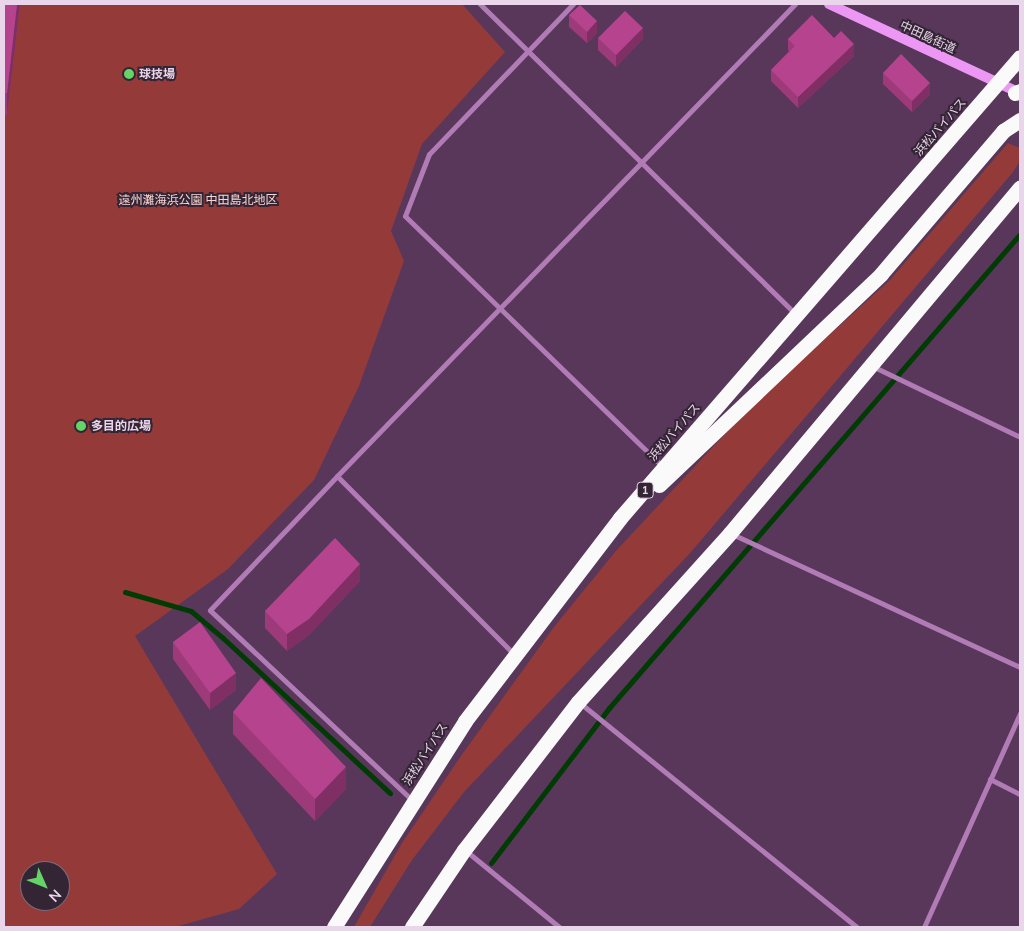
<!DOCTYPE html>
<html>
<head>
<meta charset="utf-8">
<style>
  body { margin:0 }
  #map { position:relative; width:1024px; height:931px; overflow:hidden; background:#58375a; font-family:Mulish,"Noto Sans JP",sans-serif }
  div>[style] { position:absolute }
  .green>* { inset:0; background:#943b39 }
  .stream>* { height:5px; margin:-2.5px; padding:0 2.5px; transform-origin:2.5px; border-radius:2.5px; background:#003b04 }
  .street>* { height:5px; margin:-2.5px; padding:0 2.5px; transform-origin:2.5px; border-radius:2.5px; background:#b17bb5 }
  .secondary>* { height:10px; margin:-5px; padding:0 5px; transform-origin:5px; border-radius:5px; background:#ed97f4 }
  .highway>* { height:15px; margin:-7.5px; padding:0 7.5px; transform-origin:7.5px; border-radius:7.5px; background:#fafafa }
  .wall>* { inset:0; background:#9d3a7a }
  .shaded-wall>* { inset:0; background:#7f2f63 }
  .building>* { inset:0; background:#b6438e }
  .dots>* { width:14px; height:14px; translate:-50% -50%; box-sizing:border-box; border:2px solid #342535; border-radius:50% }
  span { translate:-50% -50%; white-space:nowrap; text-align:center; line-height:1.15; -webkit-text-stroke:4px #342535; paint-order:stroke }
  .shield-label span { padding:1px 4px; background:#342535; border:1px solid; border-radius:4px; -webkit-text-stroke-width:0 }
  .shield-label { font-size:11px; color:#ead6eb; font-weight:700 }
  .street-label { font-size:12px; color:#ead6eb }
  .poi-label { font-size:12px; color:#ead6eb; font-weight:700 }
  .left { translate:0 -50%; text-align:left }
  .park-label { font-size:12px; color:#f9d5d2 }
  .frame { position:absolute; inset:0; border:5px solid #ead6eb; pointer-events:none }
  .north { position:absolute; left:20px; top:861px; width:50px; height:50px; box-sizing:border-box; background:#342535; border:1px solid #7d6c7e; border-radius:50%; rotate:134deg; font-size:14px; font-weight:700; line-height:20px; text-align:center; color:#ead6eb }
  .north::after { content:''; display:block; margin:auto; width:18px; height:22px; background:#65d467; clip-path:polygon(50% 0,100% 100%,50% 72%,0 100%) }
</style>
</head>
<body>
<div id="map">
  <div class="green">
    <div style="clip-path:polygon(evenodd,4px 4px,462px 4px,505px 52px,422px 144px,391px 231px,404px 261px,359px 386px,314px 480px,228px 569px,135px 636px,277px 874px,239px 909px,175px 927px,4px 927px,4px 4px,30px 871px,60px 871px,60px 901px,30px 901px,30px 871px)"></div>
    <div style="clip-path:polygon(1008px 143px,1020px 148px,1020px 161px,1013px 172px,691px 552px,464px 792px,412px 860px,370px 927px,354px 927px,402px 843px,461px 756px,554px 627px,615px 552px,752px 405px,890px 280px)"></div>
  </div>
  <div class="stream">
    <div style="left:125px;top:592px;width:69px;rotate:16.1deg"></div>
    <div style="left:191px;top:611px;width:42px;rotate:40.2deg"></div>
    <div style="left:223px;top:638px;width:228px;rotate:42.9deg"></div>
    <div style="left:491px;top:863px;width:195px;rotate:-52.7deg"></div>
    <div style="left:609px;top:708px;width:627px;rotate:-49.07deg"></div>
  </div>
  <div class="street">
    <div style="left:480px;top:4px;width:442px;rotate:44.5deg"></div>
    <div style="left:573px;top:4px;width:208px;rotate:133.8deg"></div>
    <div style="left:429px;top:154px;width:66px;rotate:111.2deg"></div>
    <div style="left:405px;top:216px;width:360px;rotate:44.2deg"></div>
    <div style="left:872px;top:366px;width:164px;rotate:25.6deg"></div>
    <div style="left:337px;top:476px;width:252px;rotate:45.2deg"></div>
    <div style="left:732px;top:534px;width:317px;rotate:24.8deg"></div>
    <div style="left:580px;top:703px;width:356px;rotate:39deg"></div>
    <div style="left:990px;top:779px;width:34px;rotate:27deg"></div>
    <div style="left:412px;top:800px;width:277px;rotate:-136.8deg"></div>
    <div style="left:210px;top:610px;width:185px;rotate:-46.5deg"></div>
    <div style="left:337px;top:476px;width:658px;rotate:-45.86deg"></div>
    <div style="left:465px;top:850px;width:122px;rotate:39.3deg"></div>
    <div style="left:924px;top:927px;width:235px;rotate:-65.8deg"></div>
  </div>
  <div class="secondary">
    <div style="left:829px;top:4px;width:211px;rotate:25deg"></div>
  </div>
  <div class="highway">
    <div style="left:1015px;top:93px;width:5px;rotate:-22deg"></div>
    <div style="left:659px;top:485px;width:306px;rotate:-43.5deg"></div>
    <div style="left:881px;top:274px;width:188px;rotate:-49.5deg"></div>
    <div style="left:1003px;top:131px;width:20px;rotate:-33deg"></div>
    <div style="left:334px;top:927px;width:244px;rotate:-57.5deg"></div>
    <div style="left:465px;top:721px;width:255px;rotate:-52.6deg"></div>
    <div style="left:620px;top:518px;width:610px;rotate:-49.05deg"></div>
    <div style="left:412px;top:927px;width:93px;rotate:-56deg"></div>
    <div style="left:464px;top:850px;width:187px;rotate:-52.4deg"></div>
    <div style="left:578px;top:702px;width:227px;rotate:-48deg"></div>
    <div style="left:730px;top:533px;width:451px;rotate:-50deg"></div>
  </div>
  <div class="wall">
    <div style="clip-path:polygon(4px 4px,20px 4px,7px 115px,4px 115px)"></div>
    <div style="clip-path:polygon(569px 15px,597px 33px,587px 43px,569px 27px)"></div>
    <div style="clip-path:polygon(598px 38px,643px 39px,616px 67px,598px 50px)"></div>
    <div style="clip-path:polygon(834px 38px,854px 56px,798px 108px,771px 81px,771px 70px,789px 51px,788px 50px,788px 39px)"></div>
    <div style="clip-path:polygon(883px 73px,930px 94px,912px 112px,883px 84px)"></div>
    <div style="clip-path:polygon(360px 581px,309px 635px,287px 651px,265px 628px,265px 611px)"></div>
    <div style="clip-path:polygon(173px 642px,236px 690px,210px 710px,173px 659px)"></div>
    <div style="clip-path:polygon(233px 712px,346px 789px,315px 821px,233px 734px)"></div>
  </div>
  <div class="shaded-wall">
    <div style="clip-path:polygon(17px 4px,20px 4px,7px 115px,7px 93px)"></div>
    <div style="clip-path:polygon(597px 21px,597px 33px,587px 43px,587px 32px)"></div>
    <div style="clip-path:polygon(643px 28px,643px 39px,616px 67px,616px 55px)"></div>
    <div style="clip-path:polygon(854px 44px,854px 56px,798px 108px,798px 97px)"></div>
    <div style="clip-path:polygon(930px 83px,930px 94px,912px 112px,912px 101px)"></div>
    <div style="clip-path:polygon(360px 564px,360px 581px,309px 635px,287px 651px,287px 634px)"></div>
    <div style="clip-path:polygon(236px 673px,236px 690px,210px 710px,210px 693px)"></div>
    <div style="clip-path:polygon(346px 767px,346px 789px,315px 821px,315px 799px)"></div>
  </div>
  <div class="building">
    <div style="clip-path:polygon(4px 4px,17px 4px,7px 93px,4px 93px)"></div>
    <div style="clip-path:polygon(580px 5px,597px 21px,587px 32px,569px 15px)"></div>
    <div style="clip-path:polygon(625px 11px,643px 28px,616px 55px,598px 38px)"></div>
    <div style="clip-path:polygon(812px 15px,834px 38px,841px 31px,854px 44px,798px 97px,771px 70px,795px 46px,788px 39px)"></div>
    <div style="clip-path:polygon(901px 54px,930px 83px,912px 101px,883px 73px)"></div>
    <div style="clip-path:polygon(335px 538px,360px 564px,309px 619px,287px 634px,265px 611px)"></div>
    <div style="clip-path:polygon(200px 622px,236px 673px,210px 693px,173px 642px)"></div>
    <div style="clip-path:polygon(261px 678px,346px 767px,315px 799px,233px 712px)"></div>
  </div>
  <div class="dots">
    <div style="left:129px;top:74px;background:#65d467"></div>
    <div style="left:81px;top:426px;background:#65d467"></div>
  </div>
  <div class="shield-label">
    <span style="left:645px;top:490px">1</span>
  </div>
  <div class="street-label">
    <span style="left:928px;top:37px;rotate:25deg">中田島街道</span>
    <span style="left:940px;top:127px;rotate:-49deg">浜松バイパス</span>
    <span style="left:674px;top:432px;rotate:-49deg">浜松バイパス</span>
    <span style="left:425px;top:754px;rotate:-57deg">浜松バイパス</span>
  </div>
  <div class="poi-label">
    <span class="left" style="left:139px;top:74px">球技場</span>
    <span class="left" style="left:91px;top:426px">多目的広場</span>
  </div>
  <div class="park-label">
    <span style="left:198px;top:200px">遠州灘海浜公園 中田島北地区</span>
  </div>
  <div class="frame"></div>
  <div class="north">N</div>
</div>
</body>
</html>
